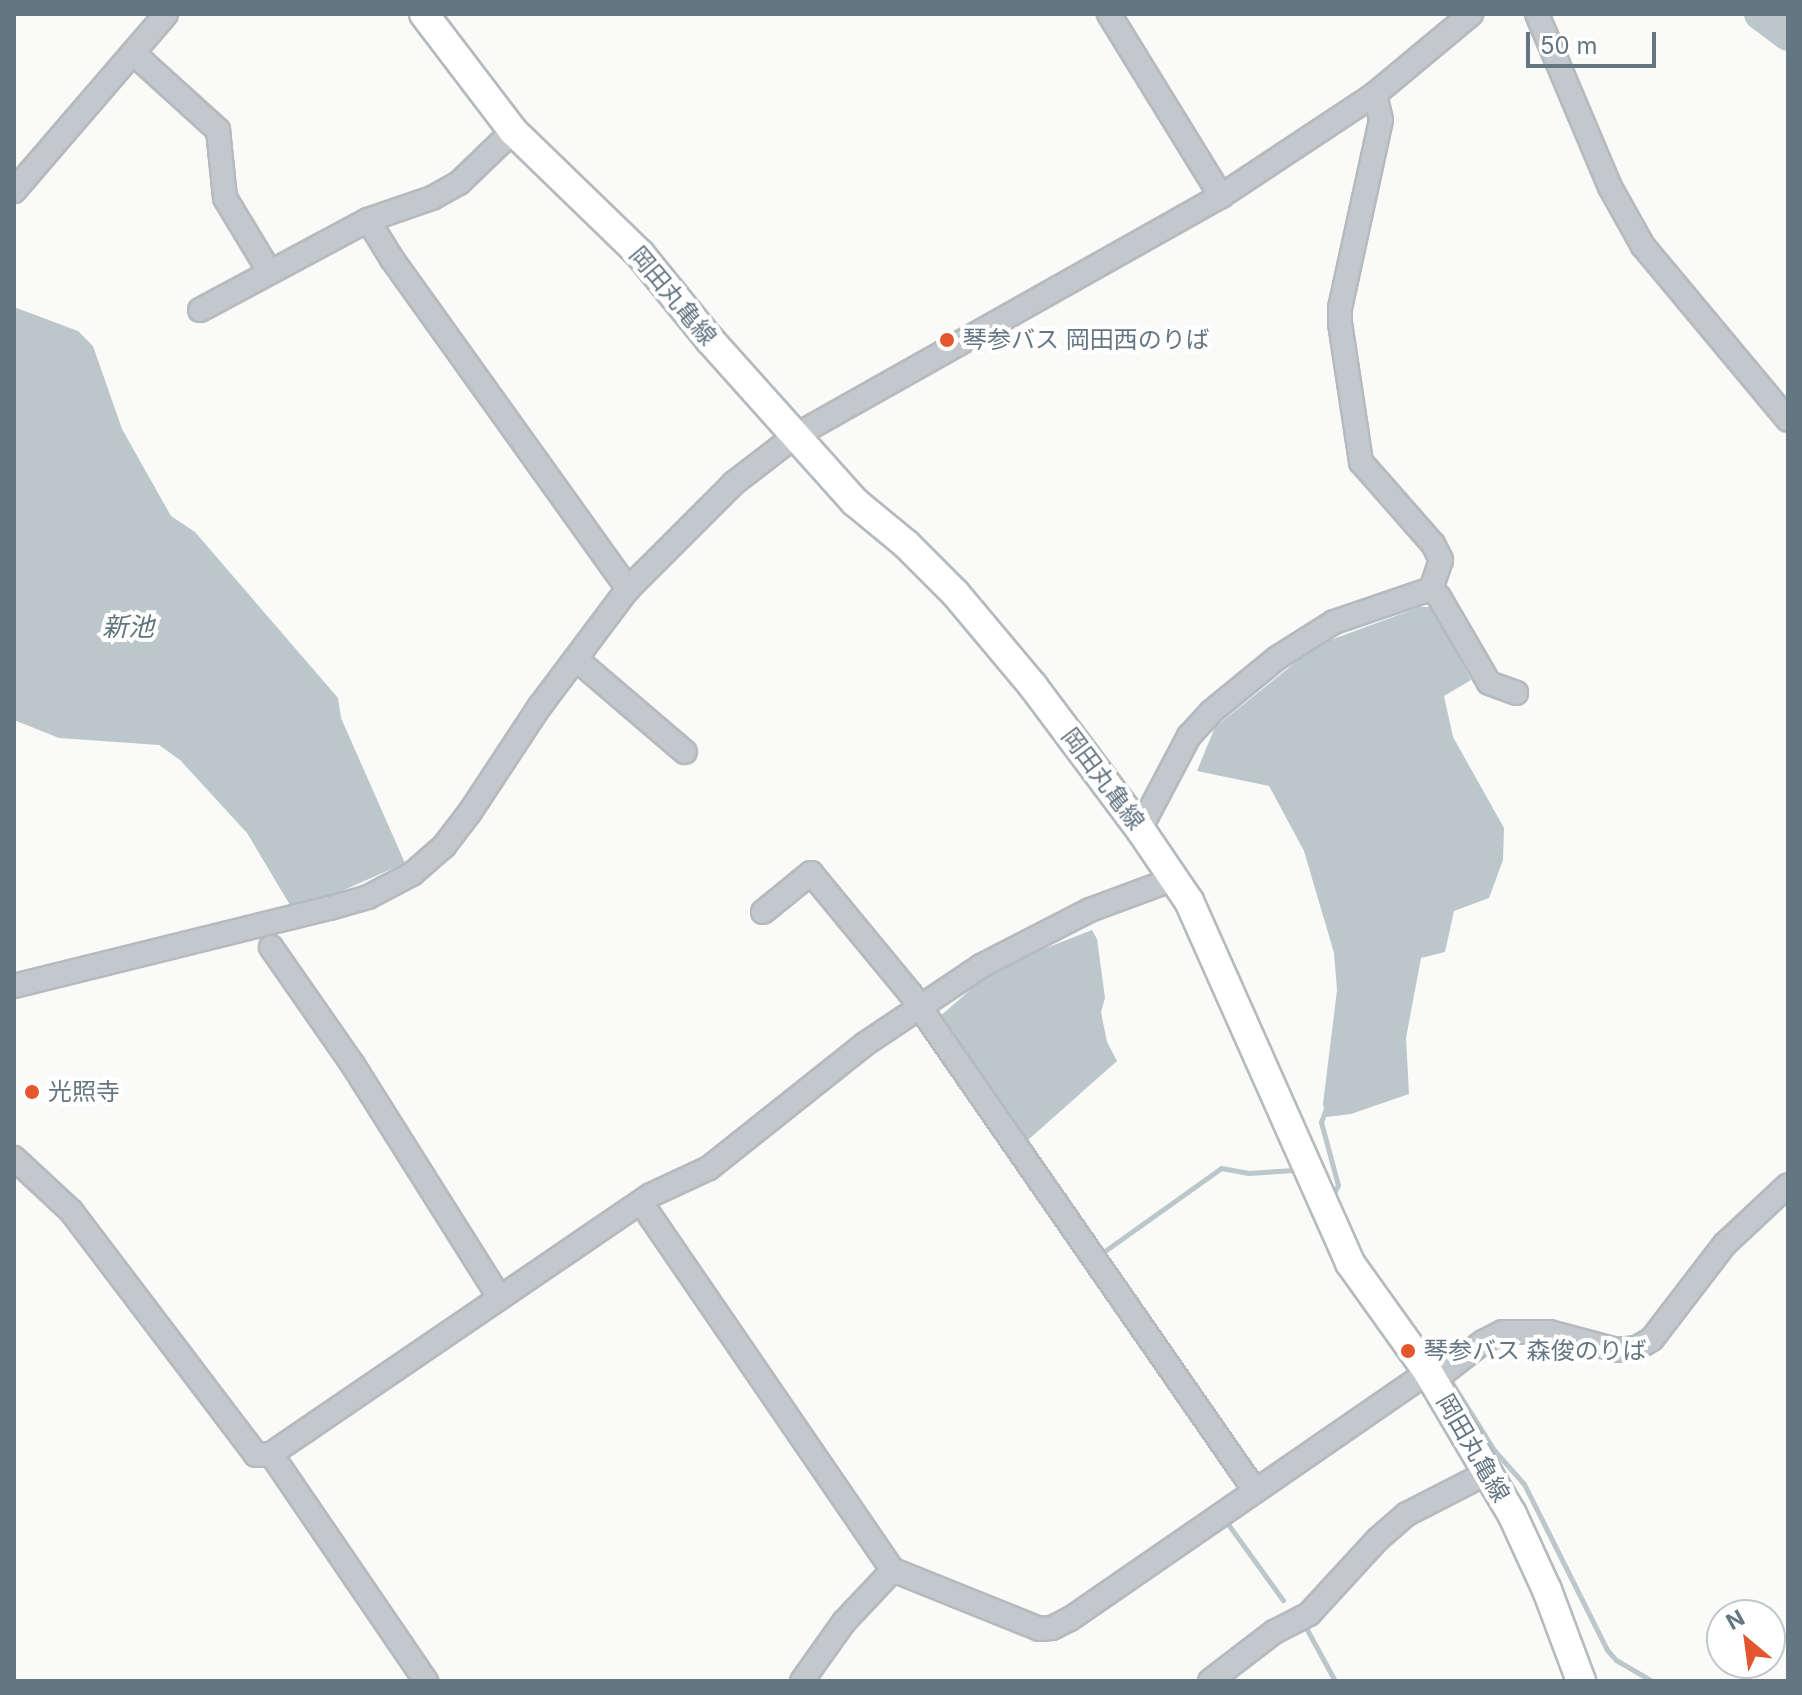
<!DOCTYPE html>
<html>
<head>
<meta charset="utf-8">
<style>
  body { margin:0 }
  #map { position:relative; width:1802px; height:1695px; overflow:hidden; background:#fafaf8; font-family:Inter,"Noto Sans JP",sans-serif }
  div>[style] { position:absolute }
  .water>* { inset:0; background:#bbc7cb }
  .stream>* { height:5px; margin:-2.5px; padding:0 2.5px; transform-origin:2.5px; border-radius:2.5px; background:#bbc7cb }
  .river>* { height:32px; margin:-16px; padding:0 16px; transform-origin:16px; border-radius:16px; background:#bbc7cb }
  .roads { filter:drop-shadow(2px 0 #b5babe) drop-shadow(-2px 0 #b5babe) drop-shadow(0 2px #b5babe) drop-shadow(0 -2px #b5babe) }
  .minor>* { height:22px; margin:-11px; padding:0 11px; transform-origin:11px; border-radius:11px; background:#c3c8cc }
  .major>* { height:28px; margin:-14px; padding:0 14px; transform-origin:14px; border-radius:14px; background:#fff }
  .dots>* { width:22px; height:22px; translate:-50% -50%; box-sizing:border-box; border:4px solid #fff; border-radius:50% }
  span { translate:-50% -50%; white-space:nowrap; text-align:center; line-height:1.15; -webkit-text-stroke:8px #fff; paint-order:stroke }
  .street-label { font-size:24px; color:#657683 }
  .poi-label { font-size:24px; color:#657683 }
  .left { translate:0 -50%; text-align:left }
  .water-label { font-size:26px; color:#60757c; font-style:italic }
  .frame { position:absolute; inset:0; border:16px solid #657683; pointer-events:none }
  .north { position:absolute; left:1706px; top:1599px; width:80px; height:80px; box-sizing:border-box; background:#fff; border:2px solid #c1c8cd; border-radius:50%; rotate:331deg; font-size:22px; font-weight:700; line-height:32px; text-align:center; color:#657683 }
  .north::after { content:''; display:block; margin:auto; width:28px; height:36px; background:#e4572e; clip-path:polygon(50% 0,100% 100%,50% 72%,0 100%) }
  .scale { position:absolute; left:1526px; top:32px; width:130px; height:36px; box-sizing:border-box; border:4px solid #657683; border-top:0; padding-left:10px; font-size:24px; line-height:28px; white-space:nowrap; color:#657683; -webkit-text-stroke:6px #fff; paint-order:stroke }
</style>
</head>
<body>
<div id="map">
  <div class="water">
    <div style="clip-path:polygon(14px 307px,78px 331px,93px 346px,122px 429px,171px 516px,195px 532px,338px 698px,341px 718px,405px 863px,335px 894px,290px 905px,247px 833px,180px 760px,159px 745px,59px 738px,14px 720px)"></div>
    <div style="clip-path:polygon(1420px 607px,1431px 607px,1471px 680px,1444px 696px,1453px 737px,1504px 828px,1503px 860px,1489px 898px,1454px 911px,1445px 952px,1421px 958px,1406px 1038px,1409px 1094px,1351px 1114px,1326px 1117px,1323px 1104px,1337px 990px,1334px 953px,1304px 851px,1269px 786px,1197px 771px,1215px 727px,1317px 645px)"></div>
    <div style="clip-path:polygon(1092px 930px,1097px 939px,1105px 998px,1101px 1012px,1107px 1042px,1117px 1061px,1028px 1140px,938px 1018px,985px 977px,1013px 961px)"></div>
  </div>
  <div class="stream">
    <div style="left:1327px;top:1105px;width:18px;rotate:109deg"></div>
    <div style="left:1321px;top:1122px;width:65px;rotate:74.9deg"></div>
    <div style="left:1338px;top:1185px;width:15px;rotate:118deg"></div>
    <div style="left:1099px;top:1248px;width:6px;rotate:59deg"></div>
    <div style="left:1102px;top:1253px;width:146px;rotate:-35.5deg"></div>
    <div style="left:1221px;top:1168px;width:27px;rotate:10deg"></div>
    <div style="left:1248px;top:1173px;width:47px;rotate:-3.7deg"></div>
    <div style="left:1295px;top:1170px;width:4px;rotate:63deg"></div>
    <div style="left:1395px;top:1304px;width:77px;rotate:53.4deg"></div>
    <div style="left:1449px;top:1378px;width:85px;rotate:58deg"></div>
    <div style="left:1494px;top:1450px;width:45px;rotate:48.6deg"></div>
    <div style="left:1524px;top:1484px;width:186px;rotate:63.4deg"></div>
    <div style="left:1607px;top:1650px;width:13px;rotate:48deg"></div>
    <div style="left:1616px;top:1660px;width:42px;rotate:30.3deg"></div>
    <div style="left:1225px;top:1520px;width:99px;rotate:54.1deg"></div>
    <div style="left:1305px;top:1626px;width:63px;rotate:61.4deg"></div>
  </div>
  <div class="river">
    <div style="left:1760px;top:14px;width:35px;rotate:37deg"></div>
  </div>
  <div class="roads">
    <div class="minor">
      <div style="left:1109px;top:14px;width:214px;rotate:58.4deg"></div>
      <div style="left:1537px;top:14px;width:188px;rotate:67.1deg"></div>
      <div style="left:1610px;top:187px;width:68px;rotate:60.8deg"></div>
      <div style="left:1643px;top:246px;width:226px;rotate:50.2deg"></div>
      <div style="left:133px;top:53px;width:115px;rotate:42.2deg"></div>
      <div style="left:218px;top:130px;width:68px;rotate:84.1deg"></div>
      <div style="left:225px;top:198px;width:85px;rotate:58.9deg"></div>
      <div style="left:1375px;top:94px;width:27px;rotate:77deg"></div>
      <div style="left:1381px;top:120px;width:192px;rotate:102.3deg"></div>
      <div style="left:1340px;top:308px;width:15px;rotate:90deg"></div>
      <div style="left:1340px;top:323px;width:141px;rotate:81.4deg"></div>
      <div style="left:1361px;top:462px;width:109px;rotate:48.7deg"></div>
      <div style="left:1433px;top:544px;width:18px;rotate:63deg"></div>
      <div style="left:1441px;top:560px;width:31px;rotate:109deg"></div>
      <div style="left:14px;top:191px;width:233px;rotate:-49.3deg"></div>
      <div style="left:368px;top:220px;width:46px;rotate:58.4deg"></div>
      <div style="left:392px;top:259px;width:406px;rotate:54.4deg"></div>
      <div style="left:200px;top:310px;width:191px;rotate:-28.2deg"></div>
      <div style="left:368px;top:220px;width:68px;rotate:-19deg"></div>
      <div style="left:432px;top:198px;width:31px;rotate:-29deg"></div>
      <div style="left:459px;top:183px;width:75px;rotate:-43.9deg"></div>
      <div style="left:1431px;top:589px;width:11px;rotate:45deg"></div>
      <div style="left:1439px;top:597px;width:99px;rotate:59.8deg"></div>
      <div style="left:1489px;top:683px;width:29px;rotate:20deg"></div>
      <div style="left:576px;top:659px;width:143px;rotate:40.5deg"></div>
      <div style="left:1140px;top:829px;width:105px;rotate:-62.2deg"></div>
      <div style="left:1189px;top:736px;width:33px;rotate:-47deg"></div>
      <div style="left:1211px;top:712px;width:85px;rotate:-39.3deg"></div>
      <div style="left:1277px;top:658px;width:67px;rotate:-32.3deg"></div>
      <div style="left:1334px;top:622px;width:102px;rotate:-18.8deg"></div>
      <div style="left:763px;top:912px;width:62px;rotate:-39.1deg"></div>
      <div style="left:811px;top:873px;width:156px;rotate:50.5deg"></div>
      <div style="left:910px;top:993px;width:604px;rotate:55.26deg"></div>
      <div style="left:271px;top:947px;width:144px;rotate:55.2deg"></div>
      <div style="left:353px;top:1065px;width:275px;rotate:57.8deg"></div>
      <div style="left:14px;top:986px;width:325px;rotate:-13.9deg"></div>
      <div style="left:330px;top:908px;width:40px;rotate:-16deg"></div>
      <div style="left:368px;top:897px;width:50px;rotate:-27.6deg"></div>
      <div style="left:412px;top:874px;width:43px;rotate:-41.2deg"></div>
      <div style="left:444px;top:846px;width:43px;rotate:-52.6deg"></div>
      <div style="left:470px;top:812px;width:127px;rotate:-56.6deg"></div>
      <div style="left:540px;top:706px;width:146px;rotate:-53.1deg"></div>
      <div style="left:628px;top:589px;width:150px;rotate:-45deg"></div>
      <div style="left:734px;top:483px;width:77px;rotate:-37.6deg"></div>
      <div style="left:795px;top:436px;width:489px;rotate:-29.4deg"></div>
      <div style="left:1221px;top:196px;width:185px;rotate:-33.5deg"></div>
      <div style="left:1375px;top:94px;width:125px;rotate:-39.8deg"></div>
      <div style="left:14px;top:1158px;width:78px;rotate:42.9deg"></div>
      <div style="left:71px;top:1211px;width:306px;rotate:52.8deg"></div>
      <div style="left:256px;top:1455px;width:15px;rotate:-4deg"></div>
      <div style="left:271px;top:1454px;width:460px;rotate:-34.3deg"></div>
      <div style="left:651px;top:1195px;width:64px;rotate:-25deg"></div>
      <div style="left:709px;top:1168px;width:199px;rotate:-38.5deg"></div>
      <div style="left:865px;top:1044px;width:140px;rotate:-33.9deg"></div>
      <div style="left:981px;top:966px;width:123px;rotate:-27.2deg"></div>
      <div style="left:1090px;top:910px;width:90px;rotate:-20.3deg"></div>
      <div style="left:642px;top:1204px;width:444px;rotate:55.6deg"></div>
      <div style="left:893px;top:1570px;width:158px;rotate:21.9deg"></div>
      <div style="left:1040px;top:1629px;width:12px;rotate:-5deg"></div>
      <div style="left:1052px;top:1628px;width:20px;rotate:-27deg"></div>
      <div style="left:1070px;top:1619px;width:435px;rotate:-34.6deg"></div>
      <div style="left:1433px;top:1381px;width:63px;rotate:-38deg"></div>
      <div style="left:1483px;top:1342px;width:22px;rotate:-27deg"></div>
      <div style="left:1503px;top:1332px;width:46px"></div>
      <div style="left:1549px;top:1332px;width:70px;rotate:14.8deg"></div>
      <div style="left:1617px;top:1350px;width:20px;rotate:-6deg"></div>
      <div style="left:1637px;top:1348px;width:17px;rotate:-31deg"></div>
      <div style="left:1652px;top:1339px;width:120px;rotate:-52.5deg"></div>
      <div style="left:1725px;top:1244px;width:86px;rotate:-43.1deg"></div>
      <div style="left:271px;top:1454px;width:275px;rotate:55.7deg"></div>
      <div style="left:802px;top:1681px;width:72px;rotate:-54.6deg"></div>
      <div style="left:844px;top:1622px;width:71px;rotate:-46.7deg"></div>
      <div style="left:1210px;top:1681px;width:81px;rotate:-37.4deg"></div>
      <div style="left:1274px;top:1632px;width:39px;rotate:-27deg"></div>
      <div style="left:1309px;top:1614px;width:102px;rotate:-47.4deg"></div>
      <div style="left:1378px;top:1539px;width:38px;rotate:-41deg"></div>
      <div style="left:1407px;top:1514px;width:92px;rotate:-27.1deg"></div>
    </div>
    <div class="major">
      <div style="left:424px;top:14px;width:147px;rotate:52.7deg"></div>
      <div style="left:513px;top:131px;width:177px;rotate:44.1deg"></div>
      <div style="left:640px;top:254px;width:111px;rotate:50.9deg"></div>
      <div style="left:710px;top:340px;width:217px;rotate:48.2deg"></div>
      <div style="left:855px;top:502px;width:66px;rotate:39.5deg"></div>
      <div style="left:906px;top:544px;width:69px;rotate:45deg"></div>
      <div style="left:955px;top:593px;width:121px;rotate:50deg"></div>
      <div style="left:1033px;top:686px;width:179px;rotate:53.2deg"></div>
      <div style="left:1140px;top:829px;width:87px;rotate:55.8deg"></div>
      <div style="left:1189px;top:901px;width:396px;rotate:66deg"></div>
      <div style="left:1350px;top:1263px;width:134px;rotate:54.4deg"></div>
      <div style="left:1428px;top:1372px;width:165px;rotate:59.4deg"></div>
      <div style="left:1512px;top:1514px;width:84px;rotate:65.3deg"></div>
      <div style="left:1547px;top:1590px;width:97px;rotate:69.5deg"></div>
    </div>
  </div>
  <div class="dots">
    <div style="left:947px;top:340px;background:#e4572e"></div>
    <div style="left:32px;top:1092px;background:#e4572e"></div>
    <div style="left:1408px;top:1351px;background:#e4572e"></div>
  </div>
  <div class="street-label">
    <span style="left:673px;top:296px;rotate:50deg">岡田丸亀線</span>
    <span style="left:1103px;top:779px;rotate:53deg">岡田丸亀線</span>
    <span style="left:1473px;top:1448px;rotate:60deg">岡田丸亀線</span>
  </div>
  <div class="poi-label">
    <span class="left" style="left:963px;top:340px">琴参バス 岡田西のりば</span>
    <span class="left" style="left:48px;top:1092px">光照寺</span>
    <span class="left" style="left:1424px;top:1351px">琴参バス 森俊のりば</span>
  </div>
  <div class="water-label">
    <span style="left:128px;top:627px">新池</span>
  </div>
  <div class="frame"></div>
  <div class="north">N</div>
  <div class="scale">50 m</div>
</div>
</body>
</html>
